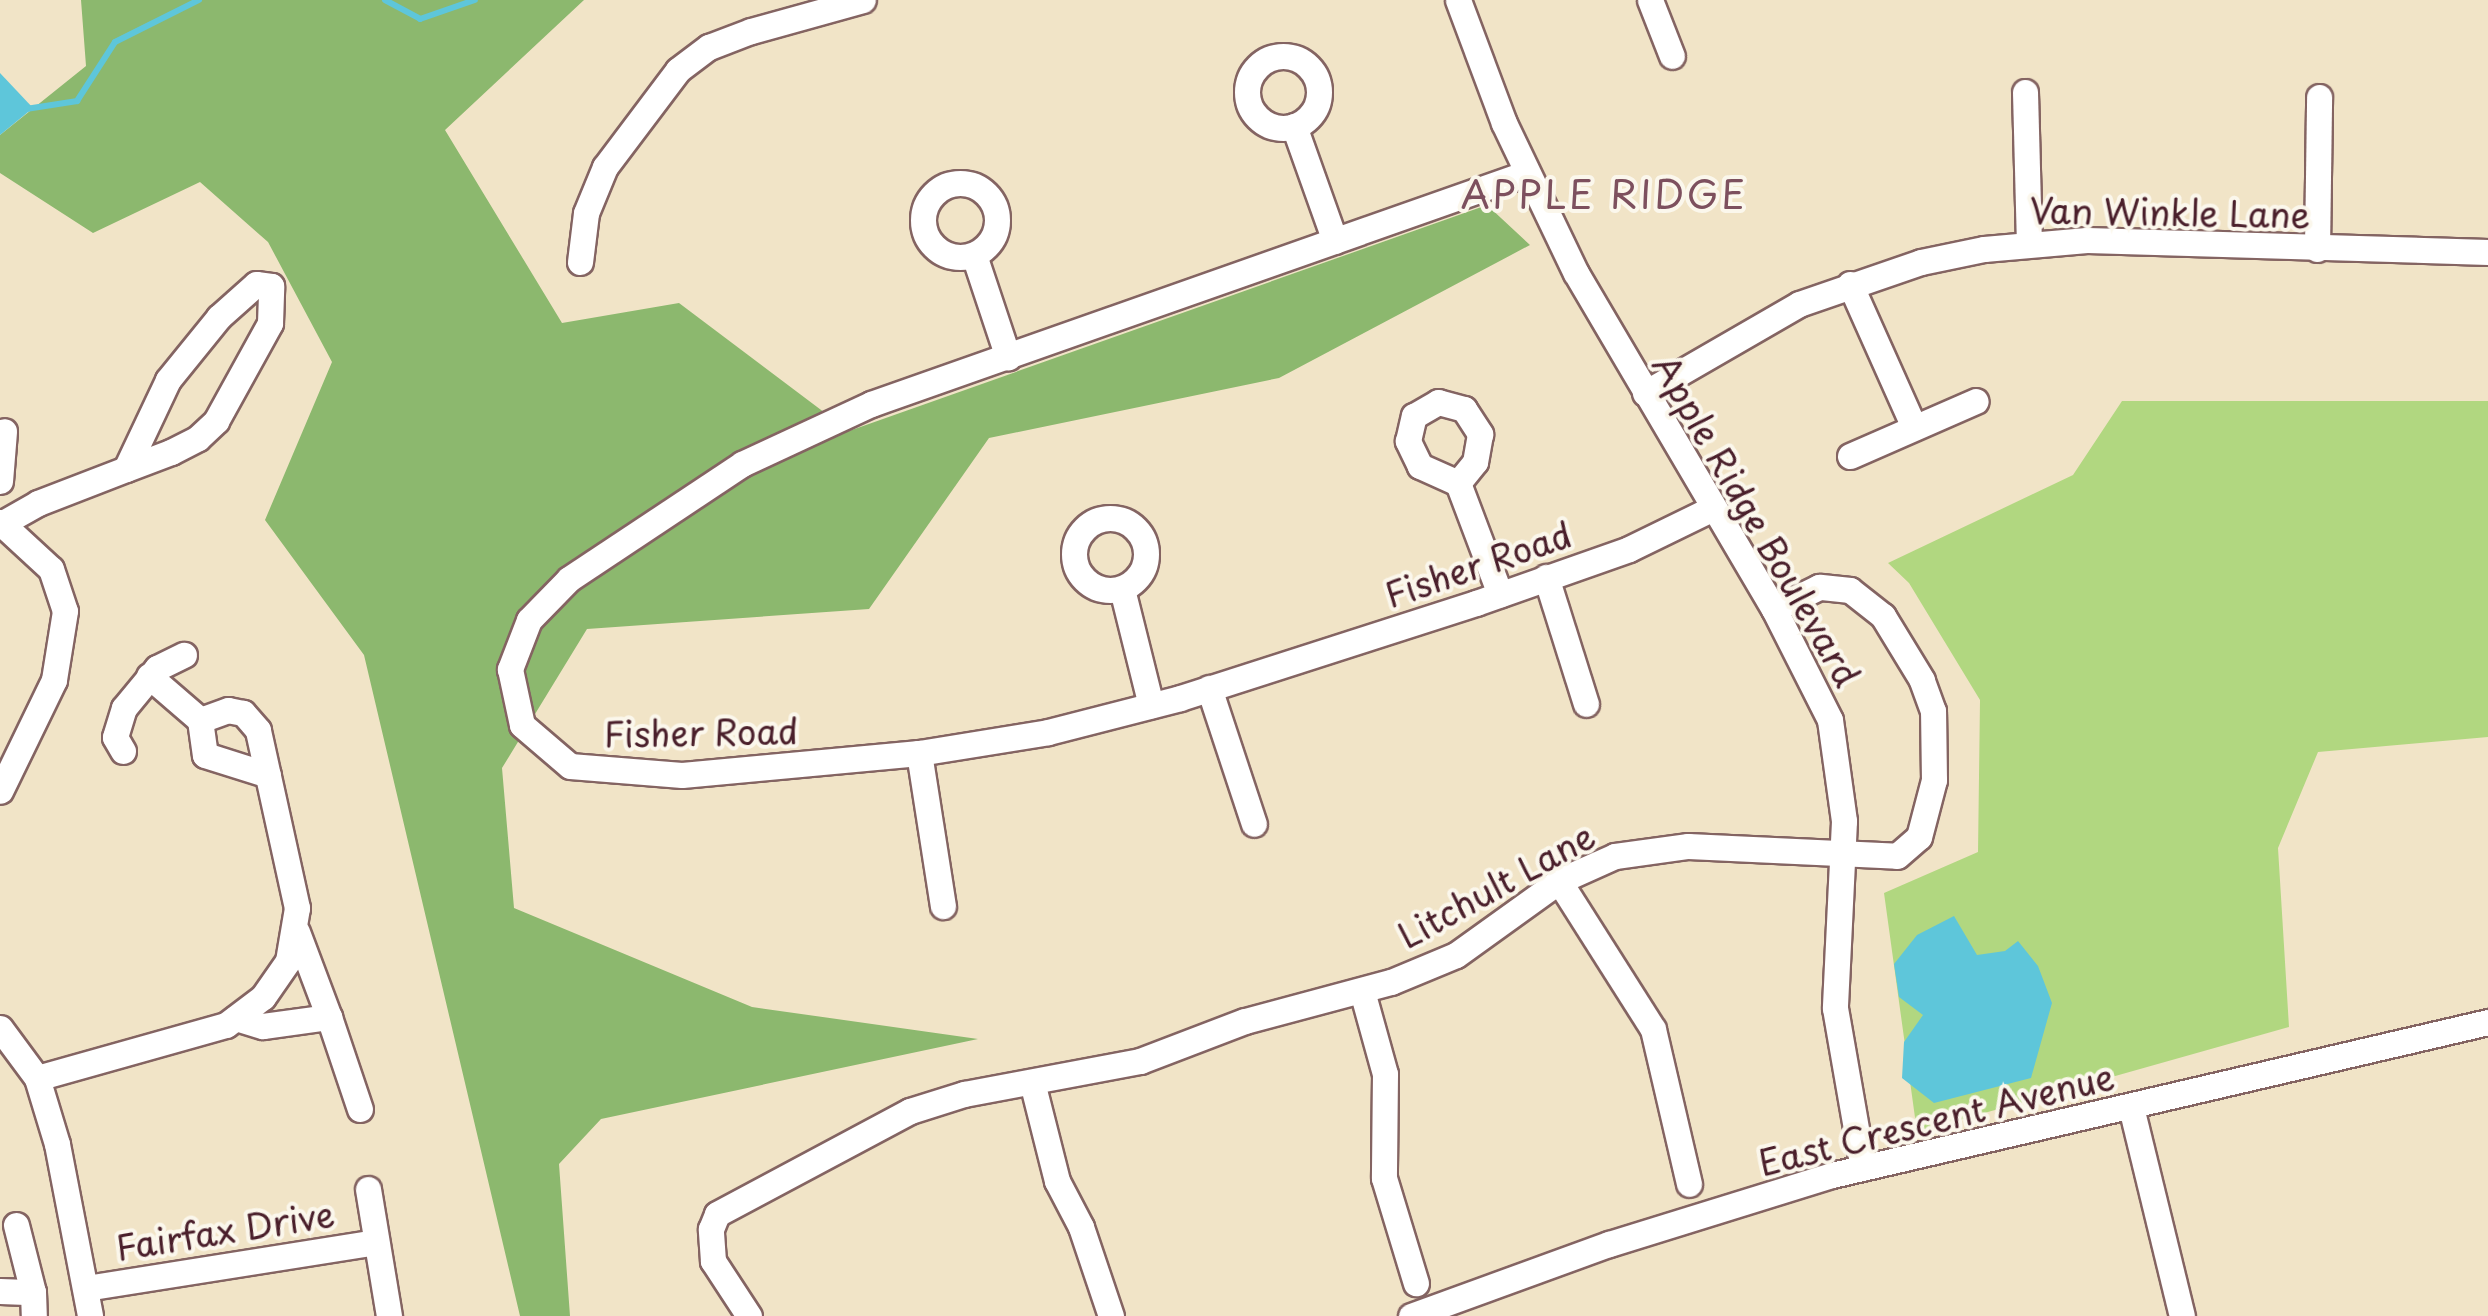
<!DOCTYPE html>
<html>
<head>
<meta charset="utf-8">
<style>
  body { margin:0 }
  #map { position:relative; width:2488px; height:1316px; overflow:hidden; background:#f1e4c7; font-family:"Playpen Sans",sans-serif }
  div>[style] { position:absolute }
  .green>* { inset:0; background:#b1d780 }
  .forest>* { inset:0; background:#8cb86e }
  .water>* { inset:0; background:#5ec6da }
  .stream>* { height:6px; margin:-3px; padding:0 3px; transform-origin:3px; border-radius:3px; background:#5ec6da }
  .roads { filter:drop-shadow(2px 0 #846462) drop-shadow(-2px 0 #846462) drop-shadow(0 2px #846462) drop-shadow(0 -2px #846462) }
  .minor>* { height:25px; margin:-12.5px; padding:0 12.5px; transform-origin:12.5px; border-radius:12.5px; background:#fff }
  .minor>.ring { margin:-12.5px; padding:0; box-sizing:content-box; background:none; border:25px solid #fff; border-radius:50% }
  span { translate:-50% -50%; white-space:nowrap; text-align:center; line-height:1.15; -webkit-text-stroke:8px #fbf7ec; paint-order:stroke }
  .street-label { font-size:35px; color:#4a1f2b }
  .neighbourhood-label { font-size:38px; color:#7d505e; letter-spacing:2.5px }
</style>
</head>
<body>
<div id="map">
  <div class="green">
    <div style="clip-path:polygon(2122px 401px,2488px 401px,2488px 737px,2318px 752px,2278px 848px,2289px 1027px,1917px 1132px,1884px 893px,1978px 852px,1980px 700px,1909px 583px,1888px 563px,2073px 475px)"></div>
  </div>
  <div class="forest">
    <div style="clip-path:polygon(81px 0,584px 0,445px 130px,562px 323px,679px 303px,849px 431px,1487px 205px,1530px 245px,1279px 378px,989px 438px,869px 609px,587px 629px,502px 768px,514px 908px,752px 1007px,978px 1039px,601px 1119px,559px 1164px,570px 1316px,520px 1316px,364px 655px,265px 520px,332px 362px,268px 242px,200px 182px,93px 233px,0 173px,0 135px,86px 66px)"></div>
  </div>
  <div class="water">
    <div style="clip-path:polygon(0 73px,33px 108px,0 135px)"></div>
    <div style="clip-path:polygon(1954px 916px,1977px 955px,2005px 951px,2018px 941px,2038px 966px,2052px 1003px,2031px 1078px,1934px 1103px,1902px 1078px,1904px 1042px,1923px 1015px,1899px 997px,1894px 964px,1917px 935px)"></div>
  </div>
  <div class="stream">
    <div style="left:385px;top:0;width:40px;rotate:28deg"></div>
    <div style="left:420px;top:19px;width:58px;rotate:-19.1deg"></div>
    <div style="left:26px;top:109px;width:52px;rotate:-8.9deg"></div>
    <div style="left:77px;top:101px;width:70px;rotate:-57.2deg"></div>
    <div style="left:115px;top:42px;width:94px;rotate:-26.6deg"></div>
  </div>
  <div class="roads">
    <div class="minor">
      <div style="left:1458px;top:0;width:131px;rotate:69.5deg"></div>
      <div style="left:1504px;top:123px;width:166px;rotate:64.4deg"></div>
      <div style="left:1576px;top:273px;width:390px;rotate:59.5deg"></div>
      <div style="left:1774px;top:609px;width:124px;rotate:63.2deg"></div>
      <div style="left:1830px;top:720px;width:102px;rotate:82.1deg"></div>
      <div style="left:1844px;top:821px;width:187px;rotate:92.8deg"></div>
      <div style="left:1835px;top:1008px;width:162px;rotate:80.1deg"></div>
      <div style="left:1650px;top:0;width:60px;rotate:68.6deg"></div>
      <div class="ring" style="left:1247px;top:56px;width:47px;height:47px"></div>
      <div style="left:2025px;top:92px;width:151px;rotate:88.5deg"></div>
      <div style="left:1294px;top:126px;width:122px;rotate:70.4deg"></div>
      <div style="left:1527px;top:173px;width:695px;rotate:160.6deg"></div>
      <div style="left:871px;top:404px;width:142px;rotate:155.1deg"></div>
      <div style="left:742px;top:464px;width:208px;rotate:146.4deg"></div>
      <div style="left:569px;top:579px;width:57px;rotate:134.3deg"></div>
      <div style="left:529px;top:620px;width:53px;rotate:111.2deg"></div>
      <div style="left:510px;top:669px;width:57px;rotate:77.9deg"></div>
      <div style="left:522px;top:725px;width:63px;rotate:40.5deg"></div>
      <div style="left:570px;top:766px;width:112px;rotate:4.6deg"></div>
      <div style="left:682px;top:775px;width:238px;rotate:-5.3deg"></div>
      <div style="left:919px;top:753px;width:131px;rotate:-9.2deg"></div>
      <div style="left:1048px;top:732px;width:136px;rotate:-14.4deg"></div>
      <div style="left:1180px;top:698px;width:311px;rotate:-17.8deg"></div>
      <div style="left:1476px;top:603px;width:162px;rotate:-19.4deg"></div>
      <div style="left:1629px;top:549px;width:93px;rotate:-26deg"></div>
      <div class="ring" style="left:923px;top:183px;width:49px;height:49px"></div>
      <div style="left:2317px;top:249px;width:152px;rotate:-89.2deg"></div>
      <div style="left:974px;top:255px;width:108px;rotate:71.6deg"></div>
      <div style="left:580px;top:262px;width:49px;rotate:-83deg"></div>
      <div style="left:586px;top:213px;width:50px;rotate:-67.6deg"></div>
      <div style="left:605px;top:167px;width:121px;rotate:-53deg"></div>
      <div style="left:678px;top:70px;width:39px;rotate:-37deg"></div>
      <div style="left:709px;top:47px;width:45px;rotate:-20.9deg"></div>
      <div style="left:751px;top:31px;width:116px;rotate:-15.5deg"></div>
      <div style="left:1850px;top:284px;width:157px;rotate:65.9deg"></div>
      <div style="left:1645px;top:393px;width:178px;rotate:-30deg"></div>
      <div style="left:1799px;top:304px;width:129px;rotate:-19deg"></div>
      <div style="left:1921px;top:262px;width:64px;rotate:-11.7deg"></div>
      <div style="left:1984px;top:249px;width:103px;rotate:-5deg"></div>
      <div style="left:2087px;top:240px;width:401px;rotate:1.7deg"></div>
      <div style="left:1438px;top:402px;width:27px;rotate:15deg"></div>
      <div style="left:1464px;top:409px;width:30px;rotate:57deg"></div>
      <div style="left:1480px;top:434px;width:28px;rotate:100deg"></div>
      <div style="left:1475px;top:462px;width:27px;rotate:129deg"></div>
      <div style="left:1458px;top:483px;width:42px;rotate:-155.9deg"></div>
      <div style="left:1420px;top:466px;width:28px;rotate:-116deg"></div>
      <div style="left:1408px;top:441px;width:26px;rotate:-77deg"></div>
      <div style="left:1414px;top:416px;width:28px;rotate:-30deg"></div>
      <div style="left:1850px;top:456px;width:137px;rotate:-23.6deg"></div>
      <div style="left:0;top:481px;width:50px;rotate:-85.4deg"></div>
      <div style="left:1458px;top:483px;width:119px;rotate:69.3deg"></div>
      <div class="ring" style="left:1074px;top:518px;width:47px;height:47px"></div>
      <div style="left:0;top:522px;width:69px;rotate:42.7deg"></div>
      <div style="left:51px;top:569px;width:44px;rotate:71.6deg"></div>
      <div style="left:65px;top:611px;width:70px;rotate:99.1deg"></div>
      <div style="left:54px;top:680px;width:123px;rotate:115.9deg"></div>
      <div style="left:1px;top:524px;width:43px;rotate:-29.6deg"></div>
      <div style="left:38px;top:503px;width:94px;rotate:-21.1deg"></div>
      <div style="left:126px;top:469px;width:48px;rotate:-20.7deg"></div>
      <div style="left:171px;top:452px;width:30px;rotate:-27deg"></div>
      <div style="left:198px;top:438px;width:25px;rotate:-43deg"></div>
      <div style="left:216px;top:421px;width:112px;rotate:-61.1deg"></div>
      <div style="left:270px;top:323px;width:37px;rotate:-88deg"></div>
      <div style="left:271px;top:286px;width:15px;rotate:-172deg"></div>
      <div style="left:256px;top:284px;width:50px;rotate:138.3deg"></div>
      <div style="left:219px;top:317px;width:81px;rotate:129deg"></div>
      <div style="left:168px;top:380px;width:98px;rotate:115.3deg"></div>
      <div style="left:1546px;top:577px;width:133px;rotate:72.5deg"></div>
      <div style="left:1122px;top:589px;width:120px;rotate:76deg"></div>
      <div style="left:149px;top:676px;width:67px;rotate:40.8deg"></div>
      <div style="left:1209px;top:688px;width:143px;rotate:71.7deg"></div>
      <div style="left:123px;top:751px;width:16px;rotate:-120deg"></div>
      <div style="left:115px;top:737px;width:30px;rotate:-73deg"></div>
      <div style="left:124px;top:708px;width:52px;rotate:-50.5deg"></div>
      <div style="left:157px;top:668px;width:30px;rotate:-26deg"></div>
      <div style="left:919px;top:753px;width:155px;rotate:81.1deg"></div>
      <div style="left:1559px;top:881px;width:175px;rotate:57.6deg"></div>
      <div style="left:1653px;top:1029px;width:159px;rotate:76.9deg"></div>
      <div style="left:297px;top:932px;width:91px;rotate:69.4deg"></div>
      <div style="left:1362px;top:991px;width:86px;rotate:74.5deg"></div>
      <div style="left:1385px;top:1074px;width:104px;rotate:90.6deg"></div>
      <div style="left:1384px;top:1178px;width:110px;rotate:73.1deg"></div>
      <div style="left:236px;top:1018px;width:28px;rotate:17deg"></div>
      <div style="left:263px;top:1026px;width:67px;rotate:-7.8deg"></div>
      <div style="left:329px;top:1017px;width:97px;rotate:71.4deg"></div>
      <div style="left:0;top:1028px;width:62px;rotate:53.5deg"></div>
      <div style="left:37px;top:1078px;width:69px;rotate:73.1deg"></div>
      <div style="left:57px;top:1144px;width:175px;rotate:79.1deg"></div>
      <div style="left:37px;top:1078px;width:196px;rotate:-15.7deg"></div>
      <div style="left:226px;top:1025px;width:46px;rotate:-37.1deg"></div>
      <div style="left:263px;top:997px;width:44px;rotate:-55.2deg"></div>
      <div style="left:288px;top:961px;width:54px;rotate:-80.4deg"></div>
      <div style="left:297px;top:908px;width:182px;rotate:-102.4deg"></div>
      <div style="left:258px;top:730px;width:23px;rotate:-131deg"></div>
      <div style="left:243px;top:713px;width:15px;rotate:-169deg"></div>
      <div style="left:228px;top:710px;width:30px;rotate:160deg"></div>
      <div style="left:200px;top:720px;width:35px;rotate:82deg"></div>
      <div style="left:205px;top:755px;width:66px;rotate:17.6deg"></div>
      <div style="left:1032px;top:1082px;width:102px;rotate:75.8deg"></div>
      <div style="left:1057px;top:1181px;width:52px;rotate:62.4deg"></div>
      <div style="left:1081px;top:1227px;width:94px;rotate:71.4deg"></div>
      <div style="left:2131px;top:1107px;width:215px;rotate:76.3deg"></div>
      <div style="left:368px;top:1189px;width:129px;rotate:80.6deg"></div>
      <div style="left:16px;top:1225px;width:69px;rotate:75.8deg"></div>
      <div style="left:86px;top:1288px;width:293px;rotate:-9deg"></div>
      <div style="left:0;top:1291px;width:33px;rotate:2deg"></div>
      <div style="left:33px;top:1292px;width:24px;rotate:88deg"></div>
      <div style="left:749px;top:1316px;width:66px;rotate:-123.2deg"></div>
      <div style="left:713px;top:1261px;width:32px;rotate:-94deg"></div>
      <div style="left:711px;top:1229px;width:16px;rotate:-68deg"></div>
      <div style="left:717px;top:1214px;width:219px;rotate:-28.1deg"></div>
      <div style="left:910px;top:1111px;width:57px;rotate:-17.5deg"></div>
      <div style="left:964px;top:1094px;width:179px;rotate:-10.6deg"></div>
      <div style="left:1140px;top:1061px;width:112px;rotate:-20.9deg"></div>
      <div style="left:1245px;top:1021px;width:151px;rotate:-15deg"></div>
      <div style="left:1391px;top:982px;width:70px;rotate:-22.6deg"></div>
      <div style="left:1456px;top:955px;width:127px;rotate:-35.7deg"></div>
      <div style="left:1559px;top:881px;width:61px;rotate:-24.1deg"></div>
      <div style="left:1615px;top:856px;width:74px;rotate:-7.8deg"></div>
      <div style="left:1688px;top:846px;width:209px;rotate:2.7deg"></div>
      <div style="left:1897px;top:856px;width:29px;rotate:-41deg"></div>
      <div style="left:1919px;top:837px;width:59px;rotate:-75.3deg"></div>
      <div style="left:1934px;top:780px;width:69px;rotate:-90.8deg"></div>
      <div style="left:1933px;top:711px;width:33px;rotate:-110deg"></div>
      <div style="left:1922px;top:680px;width:75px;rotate:-121.4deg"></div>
      <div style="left:1883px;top:616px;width:42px;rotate:-141.8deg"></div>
      <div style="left:1850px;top:590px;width:31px;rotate:-174deg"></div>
      <div style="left:1819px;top:587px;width:50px;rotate:153.9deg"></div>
      <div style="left:1411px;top:1316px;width:211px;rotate:-20deg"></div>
      <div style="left:1609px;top:1244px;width:233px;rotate:-17.2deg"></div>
      <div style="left:1832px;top:1175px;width:674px;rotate:-13.13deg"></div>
    </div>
  </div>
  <div class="street-label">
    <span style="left:2170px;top:212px;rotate:1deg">Van Winkle Lane</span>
    <span style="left:1757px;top:520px;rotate:60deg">Apple Ridge Boulevard</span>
    <span style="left:1478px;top:564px;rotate:-19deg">Fisher Road</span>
    <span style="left:701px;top:732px;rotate:-1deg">Fisher Road</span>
    <span style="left:1496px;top:885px;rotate:-29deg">Litchult Lane</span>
    <span style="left:1936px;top:1119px;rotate:-14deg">East Crescent Avenue</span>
    <span style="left:225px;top:1230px;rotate:-9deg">Fairfax Drive</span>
  </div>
  <div class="neighbourhood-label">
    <span style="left:1604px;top:194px">APPLE RIDGE</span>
  </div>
</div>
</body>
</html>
